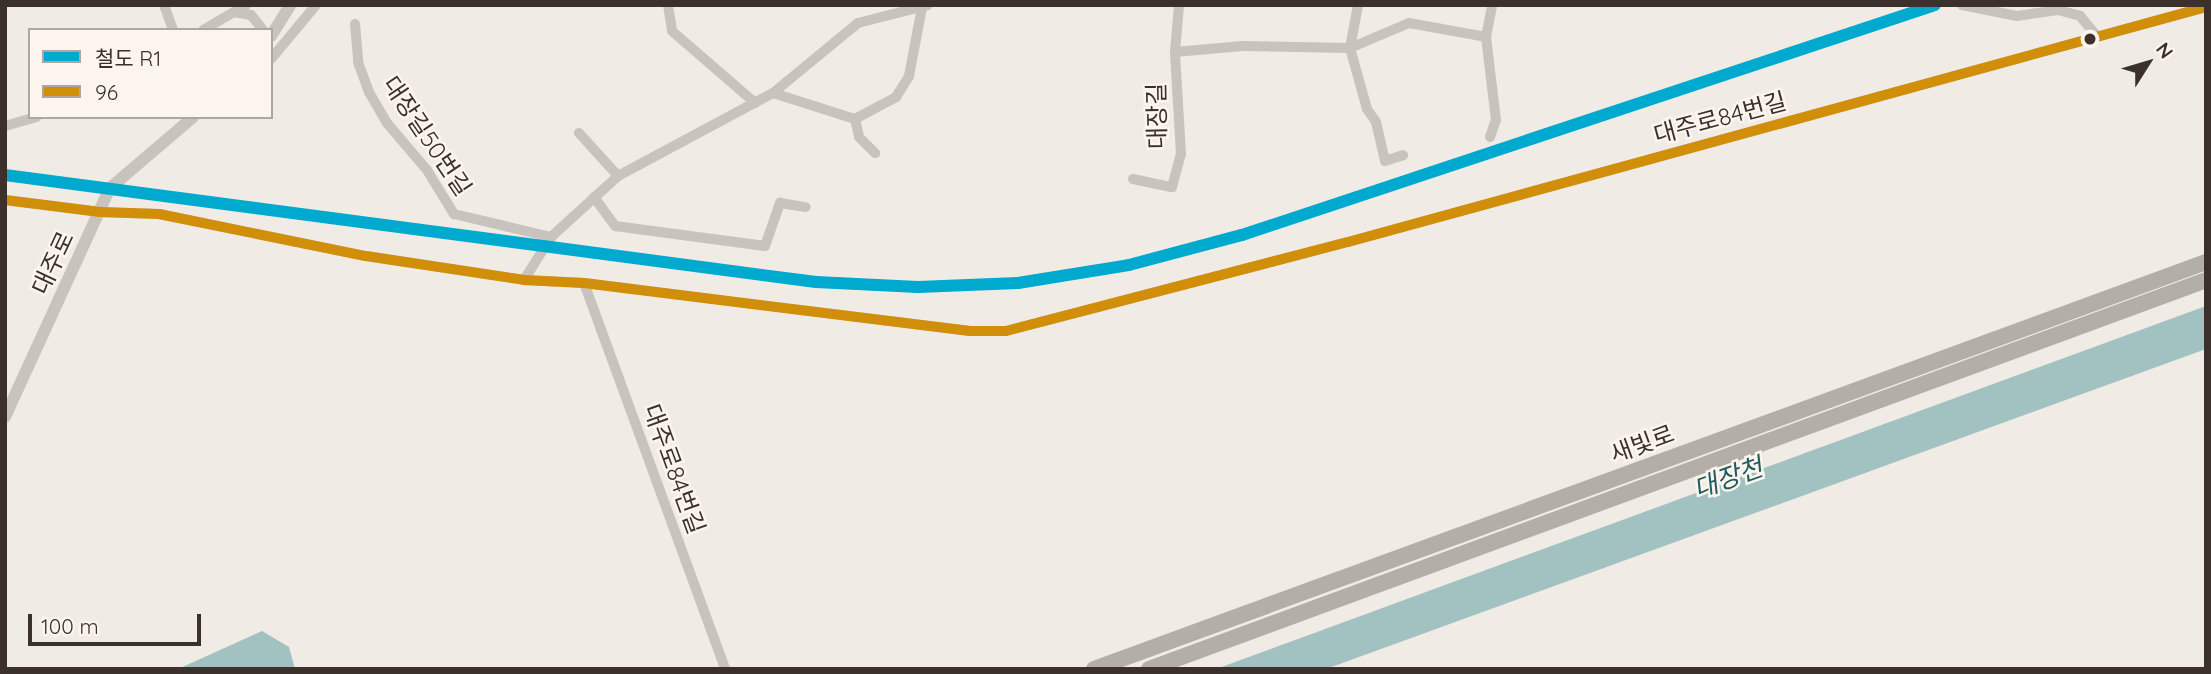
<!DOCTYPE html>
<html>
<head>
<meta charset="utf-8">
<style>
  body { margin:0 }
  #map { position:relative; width:2211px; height:674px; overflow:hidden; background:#f0ebe5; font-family:Quicksand,"Noto Sans KR",sans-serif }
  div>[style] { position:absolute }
  .water>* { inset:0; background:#a1c2c1 }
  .minor>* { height:10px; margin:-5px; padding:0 5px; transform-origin:5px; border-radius:5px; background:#c9c3be }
  .tertiary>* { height:12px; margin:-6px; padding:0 6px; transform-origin:6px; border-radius:6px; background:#c9c3be }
  .trunk>* { height:16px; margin:-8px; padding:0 8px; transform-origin:8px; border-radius:8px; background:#b4aea8 }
  .bus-1>* { height:10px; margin:-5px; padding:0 5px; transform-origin:5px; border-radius:5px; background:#d18e09 }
  .rail-1>* { height:12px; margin:-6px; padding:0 6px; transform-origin:6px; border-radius:6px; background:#00a9ce }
  .dots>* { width:19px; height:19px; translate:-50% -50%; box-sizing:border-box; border:4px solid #fbf5ee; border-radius:50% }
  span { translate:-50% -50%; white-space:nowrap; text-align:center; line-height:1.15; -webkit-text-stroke:5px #fbf5ee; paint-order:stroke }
  .street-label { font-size:24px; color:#3b302b }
  .water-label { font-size:26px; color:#1f5a5e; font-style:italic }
  .frame { position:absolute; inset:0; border:7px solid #3b302b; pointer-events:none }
  .legend { position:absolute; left:28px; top:28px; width:245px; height:91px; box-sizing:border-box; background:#fbf5ee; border:2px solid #aea6a0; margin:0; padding:9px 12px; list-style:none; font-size:21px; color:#3b302b }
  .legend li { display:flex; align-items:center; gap:14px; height:35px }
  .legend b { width:35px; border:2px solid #aea6a0 }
  .north { position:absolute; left:2113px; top:28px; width:70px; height:70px; -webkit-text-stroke:5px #fbf5ee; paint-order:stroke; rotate:53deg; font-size:19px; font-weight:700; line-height:28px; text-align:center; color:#3b302b }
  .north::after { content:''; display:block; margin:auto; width:24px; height:32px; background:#3b302b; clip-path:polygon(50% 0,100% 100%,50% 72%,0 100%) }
  .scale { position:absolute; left:28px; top:614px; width:173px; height:32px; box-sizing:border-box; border:4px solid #3b302b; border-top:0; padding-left:9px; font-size:21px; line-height:24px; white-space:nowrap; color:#3b302b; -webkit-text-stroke:5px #fbf5ee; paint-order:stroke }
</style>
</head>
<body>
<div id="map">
  <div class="water">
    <div style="clip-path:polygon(2206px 306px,2206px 349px,1326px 669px,1216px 669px)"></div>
    <div style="clip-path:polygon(262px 631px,289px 647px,295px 669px,178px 669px)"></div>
  </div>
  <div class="minor">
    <div style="left:164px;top:5px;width:27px;rotate:70deg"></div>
    <div style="left:668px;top:5px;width:26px;rotate:81deg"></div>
    <div style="left:672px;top:31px;width:110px;rotate:40.9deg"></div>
    <div style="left:1358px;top:5px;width:44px;rotate:100.5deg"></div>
    <div style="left:1350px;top:48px;width:63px;rotate:74.4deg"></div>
    <div style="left:1367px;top:109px;width:16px;rotate:55deg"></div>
    <div style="left:1376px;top:122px;width:40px;rotate:77deg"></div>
    <div style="left:1385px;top:161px;width:19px;rotate:-18deg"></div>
    <div style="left:1962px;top:5px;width:56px;rotate:11.3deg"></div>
    <div style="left:2017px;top:16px;width:41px;rotate:-8.3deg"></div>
    <div style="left:2058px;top:10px;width:23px;rotate:15deg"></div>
    <div style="left:2080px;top:16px;width:26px;rotate:50deg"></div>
    <div style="left:234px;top:12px;width:17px;rotate:10deg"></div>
    <div style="left:251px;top:15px;width:19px;rotate:51deg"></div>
    <div style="left:355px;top:24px;width:38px;rotate:85deg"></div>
    <div style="left:358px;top:62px;width:32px;rotate:70deg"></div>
    <div style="left:369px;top:92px;width:36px;rotate:60deg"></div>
    <div style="left:387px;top:123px;width:62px;rotate:49.6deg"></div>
    <div style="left:427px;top:170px;width:52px;rotate:58.5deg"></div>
    <div style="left:454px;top:214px;width:100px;rotate:13.3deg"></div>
    <div style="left:203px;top:30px;width:50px;rotate:-30.2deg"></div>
    <div style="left:1175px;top:52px;width:68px;rotate:-5deg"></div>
    <div style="left:1243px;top:46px;width:107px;rotate:1.1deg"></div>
    <div style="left:1350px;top:48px;width:64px;rotate:-23deg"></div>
    <div style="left:1409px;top:23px;width:78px;rotate:10.3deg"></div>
    <div style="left:271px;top:59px;width:70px;rotate:-50.2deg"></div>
    <div style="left:773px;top:93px;width:86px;rotate:17.6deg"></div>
    <div style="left:855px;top:119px;width:47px;rotate:-28.2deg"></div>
    <div style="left:896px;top:97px;width:25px;rotate:-58deg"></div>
    <div style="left:909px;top:76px;width:70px;rotate:-79.3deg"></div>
    <div style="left:855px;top:119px;width:18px;rotate:77deg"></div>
    <div style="left:859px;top:137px;width:23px;rotate:45deg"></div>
    <div style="left:5px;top:126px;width:33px;rotate:-16deg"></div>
    <div style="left:579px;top:133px;width:58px;rotate:47.8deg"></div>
    <div style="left:1490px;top:137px;width:18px;rotate:-71deg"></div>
    <div style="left:1496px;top:120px;width:84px;rotate:-96.9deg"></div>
    <div style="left:1486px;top:37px;width:33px;rotate:-79deg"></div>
    <div style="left:1133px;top:179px;width:40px;rotate:12deg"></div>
    <div style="left:1172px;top:187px;width:34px;rotate:-75deg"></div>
    <div style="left:1181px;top:154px;width:102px;rotate:-93.4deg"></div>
    <div style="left:1175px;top:52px;width:47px;rotate:-85.1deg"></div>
    <div style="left:594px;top:197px;width:36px;rotate:54deg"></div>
    <div style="left:615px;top:226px;width:151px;rotate:7.6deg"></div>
    <div style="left:765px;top:246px;width:46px;rotate:-70.8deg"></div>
    <div style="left:780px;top:203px;width:26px;rotate:9deg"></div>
    <div style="left:5px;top:200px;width:96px;rotate:7.2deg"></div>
    <div style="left:100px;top:212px;width:59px;rotate:1.9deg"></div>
    <div style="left:159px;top:214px;width:211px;rotate:11.5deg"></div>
    <div style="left:366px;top:256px;width:160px;rotate:8.6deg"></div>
    <div style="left:524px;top:280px;width:60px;rotate:2.9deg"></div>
    <div style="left:584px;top:283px;width:389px;rotate:7.1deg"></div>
    <div style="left:970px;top:331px;width:36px"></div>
    <div style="left:1006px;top:331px;width:353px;rotate:-14.6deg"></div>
    <div style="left:1348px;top:242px;width:890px;rotate:-15.32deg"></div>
    <div style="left:524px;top:280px;width:51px;rotate:-57.9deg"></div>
    <div style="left:551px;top:237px;width:91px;rotate:-42.3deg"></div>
    <div style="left:618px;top:176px;width:176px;rotate:-28.2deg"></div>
    <div style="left:773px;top:93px;width:110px;rotate:-39.5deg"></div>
    <div style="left:858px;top:23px;width:72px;rotate:-14.4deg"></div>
    <div style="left:584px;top:283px;width:411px;rotate:69.9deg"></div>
  </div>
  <div class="tertiary">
    <div style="left:271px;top:36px;width:36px;rotate:-58deg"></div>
    <div style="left:5px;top:417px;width:252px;rotate:-65.4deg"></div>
    <div style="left:110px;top:188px;width:109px;rotate:-40.5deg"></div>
  </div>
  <div class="trunk">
    <div style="left:1094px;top:669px;width:1184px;rotate:-20.1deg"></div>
    <div style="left:1149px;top:669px;width:1126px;rotate:-20.2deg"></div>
  </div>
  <div class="bus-1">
    <div style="left:5px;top:200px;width:96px;rotate:7.2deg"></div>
    <div style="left:100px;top:212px;width:59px;rotate:1.9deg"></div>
    <div style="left:159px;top:214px;width:211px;rotate:11.5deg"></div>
    <div style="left:366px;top:256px;width:160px;rotate:8.6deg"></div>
    <div style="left:524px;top:280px;width:60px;rotate:2.9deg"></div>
    <div style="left:584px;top:283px;width:389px;rotate:7.1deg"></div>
    <div style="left:970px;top:331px;width:36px"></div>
    <div style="left:1006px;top:331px;width:353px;rotate:-14.6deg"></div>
    <div style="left:1348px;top:242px;width:890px;rotate:-15.32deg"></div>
  </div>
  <div class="rail-1">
    <div style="left:5px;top:175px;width:818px;rotate:7.52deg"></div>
    <div style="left:816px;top:282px;width:102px;rotate:2.8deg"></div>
    <div style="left:918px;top:287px;width:100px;rotate:-2.3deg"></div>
    <div style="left:1018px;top:283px;width:112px;rotate:-9.2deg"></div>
    <div style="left:1129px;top:265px;width:117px;rotate:-14.9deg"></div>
    <div style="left:1242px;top:235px;width:730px;rotate:-18.36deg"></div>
  </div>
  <div class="dots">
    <div style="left:2090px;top:39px;background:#3b302b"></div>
  </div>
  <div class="street-label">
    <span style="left:1157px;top:116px;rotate:-91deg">대장길</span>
    <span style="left:1720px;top:118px;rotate:-15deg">대주로84번길</span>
    <span style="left:427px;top:136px;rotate:56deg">대장길50번길</span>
    <span style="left:53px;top:263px;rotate:-65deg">대주로</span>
    <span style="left:1642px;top:444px;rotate:-20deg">새빛로</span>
    <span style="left:674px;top:469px;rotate:70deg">대주로84번길</span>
  </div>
  <div class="water-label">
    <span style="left:1728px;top:478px;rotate:-20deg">대장천</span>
  </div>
  <div class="frame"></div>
  <ul class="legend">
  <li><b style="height:9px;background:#00a9ce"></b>철도 R1</li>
  <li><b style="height:9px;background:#d18e09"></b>96</li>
  </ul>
  <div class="north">N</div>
  <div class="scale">100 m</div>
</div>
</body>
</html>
